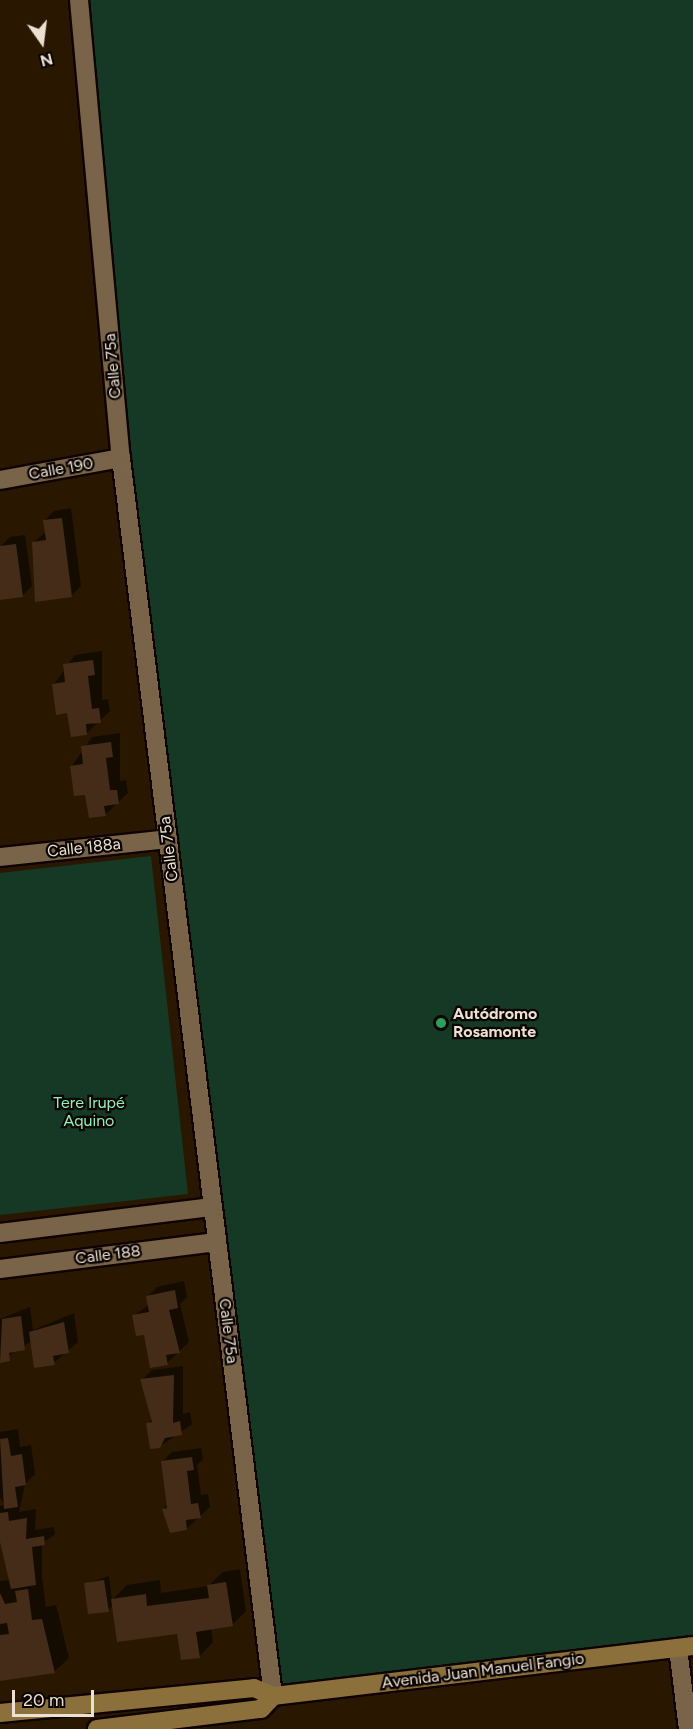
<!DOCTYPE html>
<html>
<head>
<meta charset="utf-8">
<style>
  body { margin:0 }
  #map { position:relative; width:693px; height:1729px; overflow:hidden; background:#291700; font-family:Figtree,sans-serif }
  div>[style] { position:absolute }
  .green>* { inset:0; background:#163926 }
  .shadow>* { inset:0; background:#0007 }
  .building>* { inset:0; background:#442c19 }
  .roads { filter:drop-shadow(2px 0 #100300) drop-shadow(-2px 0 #100300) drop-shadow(0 2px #100300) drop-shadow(0 -2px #100300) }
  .minor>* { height:18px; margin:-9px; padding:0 9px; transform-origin:9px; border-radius:9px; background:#79644a }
  .secondary>* { height:18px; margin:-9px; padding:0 9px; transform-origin:9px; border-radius:9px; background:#8c703c }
  .dots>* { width:16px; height:16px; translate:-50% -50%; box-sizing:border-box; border:3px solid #0b0500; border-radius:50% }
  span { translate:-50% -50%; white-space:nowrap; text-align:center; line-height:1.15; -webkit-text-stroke:4.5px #0b0500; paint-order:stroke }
  .street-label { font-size:16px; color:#ece0d2 }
  .poi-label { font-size:16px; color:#ece0d2; font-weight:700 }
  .left { translate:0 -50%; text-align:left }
  .park-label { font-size:16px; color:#91eeb8 }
  .north { position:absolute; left:12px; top:12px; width:60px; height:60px; -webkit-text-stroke:4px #0b0500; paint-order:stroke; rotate:166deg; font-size:16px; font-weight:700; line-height:24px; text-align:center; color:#ece0d2 }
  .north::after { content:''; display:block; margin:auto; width:21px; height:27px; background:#ece0d2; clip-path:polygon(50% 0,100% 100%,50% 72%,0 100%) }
  .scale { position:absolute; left:12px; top:1690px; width:82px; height:27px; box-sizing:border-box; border:3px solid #ece0d2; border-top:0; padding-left:8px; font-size:18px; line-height:21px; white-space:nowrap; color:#ece0d2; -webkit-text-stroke:4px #0b0500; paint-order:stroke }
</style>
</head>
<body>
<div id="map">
  <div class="green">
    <div style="clip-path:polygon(73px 0,693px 0,693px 1646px,273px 1696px)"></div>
    <div style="clip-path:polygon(151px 856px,188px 1194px,0 1215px,0 873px)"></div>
  </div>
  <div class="shadow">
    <div style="clip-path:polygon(71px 508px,81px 586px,71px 596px,37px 600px,33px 543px,46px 532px,45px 520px,54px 511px)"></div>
    <div style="clip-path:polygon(25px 535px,32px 586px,22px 596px,0 599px,0 547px,10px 537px)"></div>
    <div style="clip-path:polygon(102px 651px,102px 700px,108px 699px,110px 711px,87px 733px,54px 684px,75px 655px)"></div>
    <div style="clip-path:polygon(120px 733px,120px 781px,126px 780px,128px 793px,105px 815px,72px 766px,92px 737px)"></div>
    <div style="clip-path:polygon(184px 1281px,187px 1297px,180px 1304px,189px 1342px,167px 1363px,133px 1316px,149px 1305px,147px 1297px,157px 1287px)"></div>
    <div style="clip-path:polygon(30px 1307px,33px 1330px,74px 1313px,78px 1342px,54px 1363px,32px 1341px,0 1361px,0 1319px)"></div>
    <div style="clip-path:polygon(183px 1366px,183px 1414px,190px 1412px,192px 1424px,159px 1447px,148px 1424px,152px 1419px,142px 1380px,152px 1370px)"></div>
    <div style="clip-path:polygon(18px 1429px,20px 1447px,31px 1445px,35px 1474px,25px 1484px,19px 1512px,36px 1509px,35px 1530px,54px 1527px,55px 1534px,42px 1544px,42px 1577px,46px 1607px,56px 1605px,69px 1658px,54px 1672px,0 1680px,0 1581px,11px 1580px,0 1540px,0 1506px,5px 1505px,0 1498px,0 1432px)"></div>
    <div style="clip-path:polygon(201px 1448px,203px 1459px,197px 1465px,201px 1495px,208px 1494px,210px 1507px,186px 1529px,163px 1509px,168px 1504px,162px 1462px,172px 1452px)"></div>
    <div style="clip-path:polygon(240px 1569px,246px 1611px,232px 1625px,211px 1628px,213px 1642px,199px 1657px,179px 1632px,114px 1605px,108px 1610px,85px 1584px,109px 1576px,112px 1600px,127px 1585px,160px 1580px,161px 1593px,208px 1586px,223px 1572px)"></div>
  </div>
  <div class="building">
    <div style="clip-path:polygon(62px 518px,72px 597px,35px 602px,32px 542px,46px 540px,43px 520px)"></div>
    <div style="clip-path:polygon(16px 544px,23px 597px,0 600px,0 546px)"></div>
    <div style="clip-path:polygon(93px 660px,95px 675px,88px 676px,92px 709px,99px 708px,101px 723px,86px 724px,87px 735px,71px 737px,67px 713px,56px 715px,52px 684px,65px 682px,63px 664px)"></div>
    <div style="clip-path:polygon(111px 742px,113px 757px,106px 758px,110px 790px,117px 790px,119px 804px,104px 806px,106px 816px,89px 818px,85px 795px,74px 796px,70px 766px,83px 764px,81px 746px)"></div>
    <div style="clip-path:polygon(175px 1290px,178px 1308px,169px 1310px,180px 1353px,166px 1355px,168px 1365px,150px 1368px,144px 1335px,136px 1336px,132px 1315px,149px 1312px,146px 1296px)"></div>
    <div style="clip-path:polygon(21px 1316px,25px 1350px,9px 1353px,10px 1361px,0 1363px,2px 1319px)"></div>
    <div style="clip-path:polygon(64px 1322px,69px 1353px,53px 1356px,55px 1365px,34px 1368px,29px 1332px)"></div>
    <div style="clip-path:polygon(174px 1375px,173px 1423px,180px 1421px,182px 1435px,165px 1438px,160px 1448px,150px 1449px,146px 1423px,152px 1422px,140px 1379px)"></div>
    <div style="clip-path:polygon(8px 1438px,11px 1456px,22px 1454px,26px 1485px,15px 1487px,18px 1507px,4px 1509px,0 1439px)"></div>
    <div style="clip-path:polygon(192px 1457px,194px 1470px,187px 1471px,191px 1504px,198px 1503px,201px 1518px,186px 1520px,187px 1530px,170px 1533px,162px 1509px,167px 1508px,161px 1461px)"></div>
    <div style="clip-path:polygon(8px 1512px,9px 1521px,27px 1518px,26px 1539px,44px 1536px,45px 1545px,32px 1547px,36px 1585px,11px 1589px,0 1542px,0 1513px)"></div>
    <div style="clip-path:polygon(104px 1580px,109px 1612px,88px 1614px,84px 1583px)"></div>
    <div style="clip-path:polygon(226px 1582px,233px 1626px,196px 1632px,200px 1658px,181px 1660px,177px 1634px,117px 1642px,111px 1599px,146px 1594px,147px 1606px,209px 1598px,207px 1585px)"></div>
    <div style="clip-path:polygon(28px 1589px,32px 1620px,42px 1619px,55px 1673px,0 1681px,0 1635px,9px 1634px,7px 1623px,0 1624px,0 1593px,5px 1604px,17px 1602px,15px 1591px)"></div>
  </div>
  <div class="roads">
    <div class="minor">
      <div style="left:79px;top:0;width:460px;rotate:84.8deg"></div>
      <div style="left:121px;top:458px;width:1247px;rotate:83deg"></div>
      <div style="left:0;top:480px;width:123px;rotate:-10.3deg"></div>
      <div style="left:0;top:857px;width:169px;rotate:-6.1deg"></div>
      <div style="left:0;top:1233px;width:214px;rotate:-7deg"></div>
      <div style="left:0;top:1269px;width:218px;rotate:-7.1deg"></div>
      <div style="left:678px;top:1648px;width:82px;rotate:83deg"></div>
    </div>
    <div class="secondary">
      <div style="left:0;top:1713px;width:255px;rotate:-5.6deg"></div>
      <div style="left:254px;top:1688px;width:21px;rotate:23deg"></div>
      <div style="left:97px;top:1729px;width:165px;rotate:-7deg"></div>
      <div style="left:261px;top:1709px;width:18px;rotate:-47deg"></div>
      <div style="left:273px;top:1696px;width:423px;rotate:-6.8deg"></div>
    </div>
  </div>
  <div class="dots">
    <div style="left:441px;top:1023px;background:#2e9e5b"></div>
  </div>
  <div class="street-label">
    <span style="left:113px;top:366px;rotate:-95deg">Calle 75a</span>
    <span style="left:61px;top:469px;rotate:-10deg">Calle 190</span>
    <span style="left:84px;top:848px;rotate:-6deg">Calle 188a</span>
    <span style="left:169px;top:849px;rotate:-97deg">Calle 75a</span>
    <span style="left:108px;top:1255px;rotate:-7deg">Calle 188</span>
    <span style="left:228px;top:1331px;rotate:83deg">Calle 75a</span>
    <span style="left:483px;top:1671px;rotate:-7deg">Avenida Juan Manuel Fangio</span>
  </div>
  <div class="poi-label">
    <span class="left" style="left:453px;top:1023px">Autódromo<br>Rosamonte</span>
  </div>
  <div class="park-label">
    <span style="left:89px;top:1112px">Tere Irupé<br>Aquino</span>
  </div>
  <div class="north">N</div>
  <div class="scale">20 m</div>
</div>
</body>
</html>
